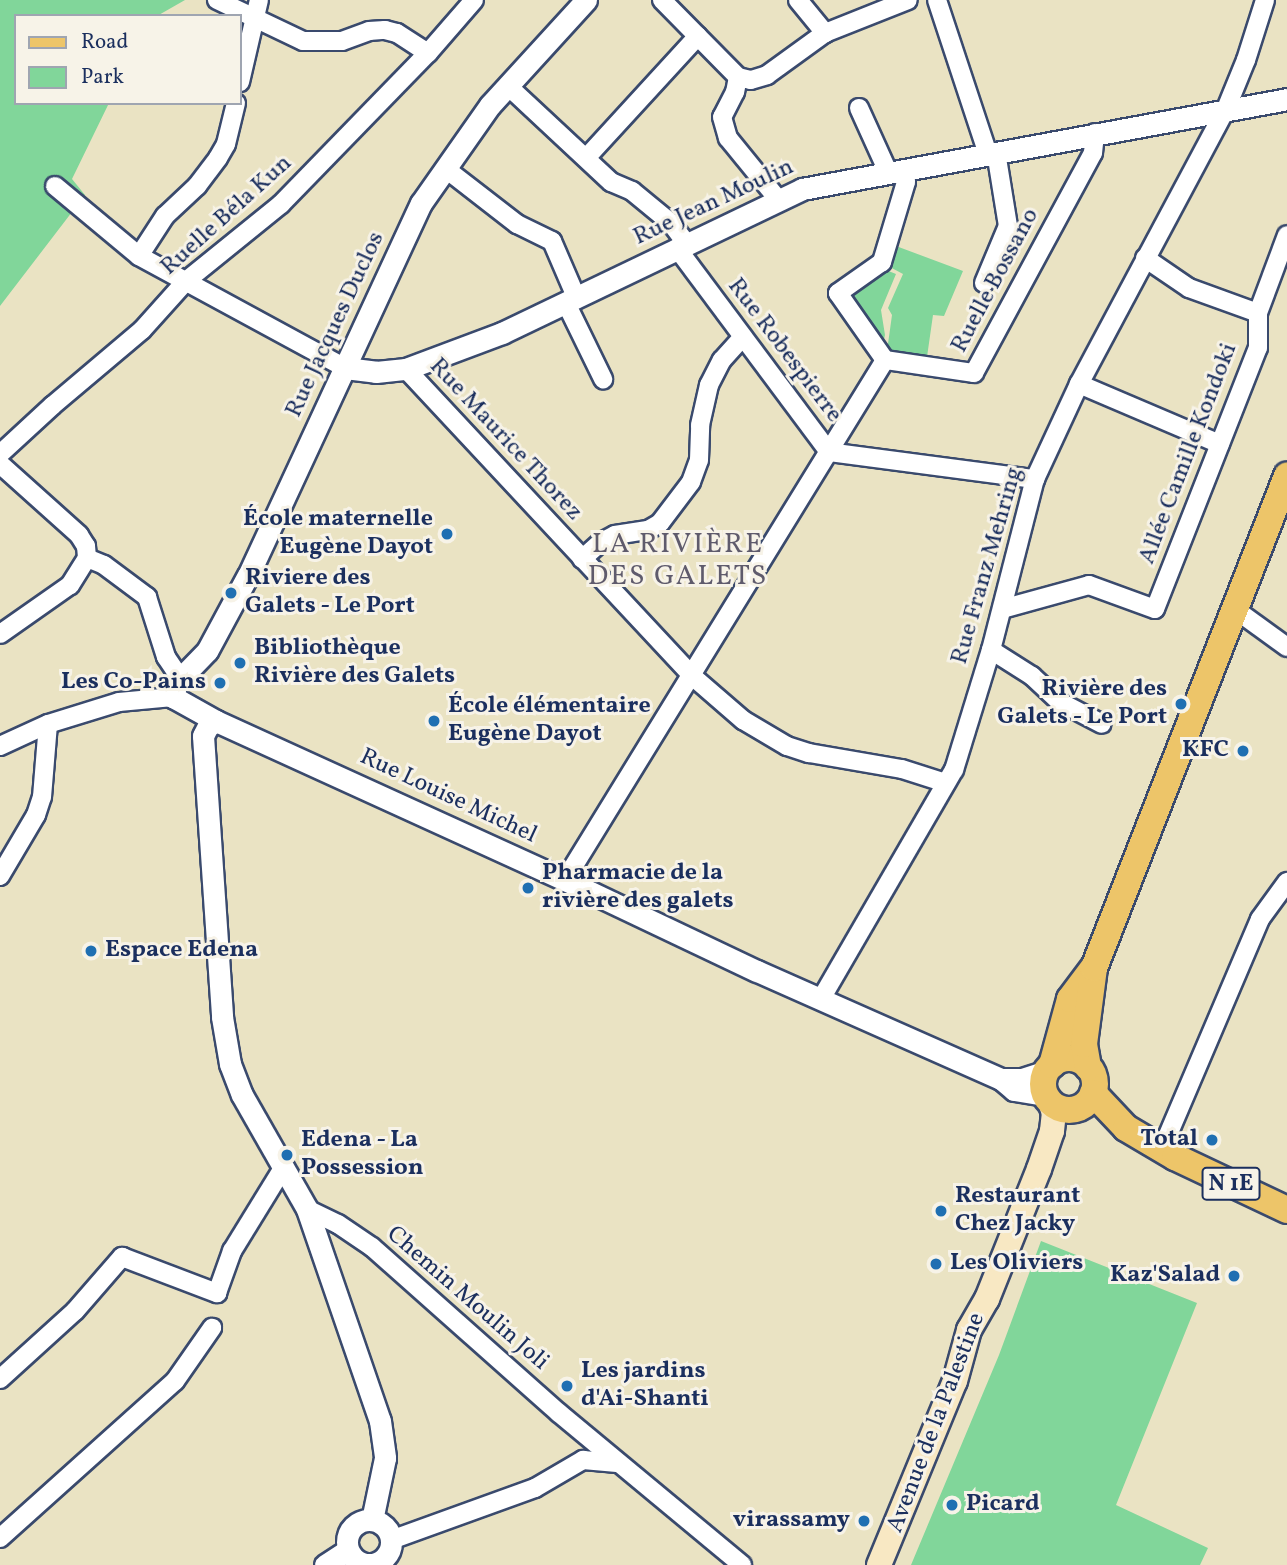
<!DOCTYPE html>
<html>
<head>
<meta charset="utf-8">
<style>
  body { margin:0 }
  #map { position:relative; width:1287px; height:1565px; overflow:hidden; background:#eae3c3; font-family:Vollkorn,serif }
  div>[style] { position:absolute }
  .green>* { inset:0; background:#81d69a }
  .roads { filter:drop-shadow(2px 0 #3a4a6d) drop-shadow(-2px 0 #3a4a6d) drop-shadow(0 2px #3a4a6d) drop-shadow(0 -2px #3a4a6d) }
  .minor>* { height:18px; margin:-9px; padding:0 9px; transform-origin:9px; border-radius:9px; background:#fff }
  .tertiary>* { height:21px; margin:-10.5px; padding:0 10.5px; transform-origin:10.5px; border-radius:10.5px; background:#fff }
  .tertiary>.ring { margin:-10.5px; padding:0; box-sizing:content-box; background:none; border:21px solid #fff; border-radius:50% }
  .secondary>* { height:24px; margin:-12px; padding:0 12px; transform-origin:12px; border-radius:12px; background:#f8e8c3 }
  .primary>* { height:26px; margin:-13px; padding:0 13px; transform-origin:13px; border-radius:13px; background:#edc569 }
  .primary>.ring { margin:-13px; padding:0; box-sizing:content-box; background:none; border:26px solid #edc569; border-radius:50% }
  .dots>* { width:19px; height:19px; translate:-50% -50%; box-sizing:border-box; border:4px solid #f7f3e8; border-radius:50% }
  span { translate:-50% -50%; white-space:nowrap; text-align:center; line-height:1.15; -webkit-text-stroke:6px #f7f3e8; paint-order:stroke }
  .shield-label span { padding:2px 5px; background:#f7f3e8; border:2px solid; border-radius:5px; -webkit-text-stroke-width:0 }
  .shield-label { font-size:23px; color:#1b2f5e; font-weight:700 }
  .street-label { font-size:24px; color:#1b2f5e }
  .poi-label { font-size:24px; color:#1b2f5e; font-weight:700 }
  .right { translate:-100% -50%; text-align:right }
  .left { translate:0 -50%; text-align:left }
  .quarter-label { font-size:28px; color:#5f5b6c; letter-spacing:2px }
  .legend { position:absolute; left:14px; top:14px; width:228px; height:91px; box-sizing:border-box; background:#f7f3e8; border:2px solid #9fa5b1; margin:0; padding:9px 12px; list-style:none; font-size:21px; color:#1b2f5e }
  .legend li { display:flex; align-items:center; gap:14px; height:35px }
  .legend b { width:35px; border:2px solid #9fa5b1 }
</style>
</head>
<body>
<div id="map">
  <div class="green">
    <div style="clip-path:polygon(0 0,185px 0,157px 16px,16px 16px,16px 103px,109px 103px,72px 179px,85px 195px,0 306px)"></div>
    <div style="clip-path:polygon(896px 246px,963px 271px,944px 316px,933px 315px,927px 357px,887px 351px,892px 315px,888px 308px,903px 274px,888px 266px)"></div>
    <div style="clip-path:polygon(881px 268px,896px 274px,881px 310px,885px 335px,881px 352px,852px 310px,851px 288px)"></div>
    <div style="clip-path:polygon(1041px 1241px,1197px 1303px,1116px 1505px,1208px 1548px,1200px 1565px,911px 1565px,999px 1355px)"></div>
  </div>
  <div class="roads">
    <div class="minor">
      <div style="left:217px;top:0;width:95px;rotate:25.5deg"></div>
      <div style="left:303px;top:41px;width:39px"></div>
      <div style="left:342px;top:41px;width:29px;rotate:-20deg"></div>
      <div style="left:369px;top:31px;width:16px;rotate:-4deg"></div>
      <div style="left:385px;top:30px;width:12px;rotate:14deg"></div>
      <div style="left:397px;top:33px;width:37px;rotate:33deg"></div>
      <div style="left:662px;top:0;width:108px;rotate:45.4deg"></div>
      <div style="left:798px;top:0;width:43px;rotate:50.7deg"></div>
      <div style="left:937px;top:0;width:162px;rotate:71.7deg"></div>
      <div style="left:738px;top:77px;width:13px;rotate:13deg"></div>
      <div style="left:751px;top:80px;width:17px;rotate:-17deg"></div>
      <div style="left:767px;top:75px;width:72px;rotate:-35.9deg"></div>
      <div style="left:825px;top:33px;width:89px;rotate:-21.7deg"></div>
      <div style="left:738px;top:77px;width:15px;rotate:101deg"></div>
      <div style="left:735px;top:92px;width:28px;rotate:117deg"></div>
      <div style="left:722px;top:117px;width:22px;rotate:74deg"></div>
      <div style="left:728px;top:138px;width:77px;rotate:50.8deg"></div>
      <div style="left:240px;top:82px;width:84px;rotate:-77deg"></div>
      <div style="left:508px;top:86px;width:141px;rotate:43deg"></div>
      <div style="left:611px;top:182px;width:23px;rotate:23deg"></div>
      <div style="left:632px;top:191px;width:50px;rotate:39.4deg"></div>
      <div style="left:671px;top:223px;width:25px;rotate:53deg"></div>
      <div style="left:859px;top:108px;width:70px;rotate:65.6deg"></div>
      <div style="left:587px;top:157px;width:164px;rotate:-47.5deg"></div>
      <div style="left:446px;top:169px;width:90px;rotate:37.8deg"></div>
      <div style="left:517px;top:224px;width:39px;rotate:26deg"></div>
      <div style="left:552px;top:241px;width:63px;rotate:66.7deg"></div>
      <div style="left:905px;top:169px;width:13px;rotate:86deg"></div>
      <div style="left:906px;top:182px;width:84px;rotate:106.7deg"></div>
      <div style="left:882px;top:262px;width:54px;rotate:144.8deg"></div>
      <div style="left:838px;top:293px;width:82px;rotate:55deg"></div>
      <div style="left:885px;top:360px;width:90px;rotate:8.3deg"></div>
      <div style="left:974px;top:373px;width:250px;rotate:-61.6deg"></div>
      <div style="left:1093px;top:153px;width:20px;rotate:-84deg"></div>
      <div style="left:55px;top:186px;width:109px;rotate:39.8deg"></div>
      <div style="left:139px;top:256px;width:234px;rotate:28.5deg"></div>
      <div style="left:677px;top:248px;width:254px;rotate:53.3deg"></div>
      <div style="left:829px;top:452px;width:208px;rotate:7.5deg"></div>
      <div style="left:139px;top:256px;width:48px;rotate:-57deg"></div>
      <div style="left:165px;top:216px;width:44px;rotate:-43.2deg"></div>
      <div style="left:197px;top:186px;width:35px;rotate:-53deg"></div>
      <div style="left:218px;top:158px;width:16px;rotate:-60deg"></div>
      <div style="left:226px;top:144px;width:42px;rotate:-76.3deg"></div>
      <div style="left:1145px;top:258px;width:53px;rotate:34.3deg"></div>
      <div style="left:1189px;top:288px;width:73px;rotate:19.9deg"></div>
      <div style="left:984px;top:283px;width:62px;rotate:-67.2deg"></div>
      <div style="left:1008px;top:226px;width:75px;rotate:-99.2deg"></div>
      <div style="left:566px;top:303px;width:85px;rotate:64deg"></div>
      <div style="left:406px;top:369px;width:418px;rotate:47deg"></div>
      <div style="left:691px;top:675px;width:69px;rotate:40.9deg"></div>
      <div style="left:743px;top:720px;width:51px;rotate:30.6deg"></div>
      <div style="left:787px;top:746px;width:23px;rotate:18deg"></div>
      <div style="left:809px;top:753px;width:94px;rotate:9.8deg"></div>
      <div style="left:902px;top:769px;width:46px;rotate:17.7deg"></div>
      <div style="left:1079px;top:384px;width:153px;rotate:23.1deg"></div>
      <div style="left:0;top:454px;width:71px;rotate:-42.7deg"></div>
      <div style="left:52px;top:406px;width:118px;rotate:-40.2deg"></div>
      <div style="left:142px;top:330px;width:66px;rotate:-48.1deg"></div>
      <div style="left:186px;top:281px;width:122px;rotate:-39deg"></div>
      <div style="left:281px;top:204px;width:211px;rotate:-45.8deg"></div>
      <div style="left:428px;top:53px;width:70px;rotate:-49deg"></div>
      <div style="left:0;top:464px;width:106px;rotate:41.9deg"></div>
      <div style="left:79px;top:535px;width:13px;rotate:58deg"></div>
      <div style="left:86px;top:546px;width:12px;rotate:85deg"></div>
      <div style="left:87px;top:558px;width:32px;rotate:122deg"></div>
      <div style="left:70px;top:585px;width:85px;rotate:145deg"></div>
      <div style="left:87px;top:558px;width:18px;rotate:22deg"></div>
      <div style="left:104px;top:565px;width:54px;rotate:36.7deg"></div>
      <div style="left:147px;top:597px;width:63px;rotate:72.4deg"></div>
      <div style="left:166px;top:657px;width:25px;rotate:56deg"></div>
      <div style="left:582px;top:559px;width:24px;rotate:-42deg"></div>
      <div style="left:600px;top:543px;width:17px;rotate:-28deg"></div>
      <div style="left:615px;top:535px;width:33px;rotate:-9deg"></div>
      <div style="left:648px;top:530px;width:14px;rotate:-30deg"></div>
      <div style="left:660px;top:523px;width:51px;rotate:-52.9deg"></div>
      <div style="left:691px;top:482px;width:23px;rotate:-70deg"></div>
      <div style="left:699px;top:460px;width:35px;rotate:-88deg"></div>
      <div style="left:700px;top:425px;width:41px;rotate:-77.3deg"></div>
      <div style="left:709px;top:385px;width:28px;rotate:-63deg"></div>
      <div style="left:722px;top:360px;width:31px;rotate:-48deg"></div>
      <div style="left:1002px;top:609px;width:90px;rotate:-15.4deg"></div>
      <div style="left:1089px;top:585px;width:70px;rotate:20deg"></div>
      <div style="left:1155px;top:609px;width:281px;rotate:-68.5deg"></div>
      <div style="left:1258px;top:348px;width:35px;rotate:-90deg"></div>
      <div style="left:1258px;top:313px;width:83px;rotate:-69.6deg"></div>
      <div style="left:1236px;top:610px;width:63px;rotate:36deg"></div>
      <div style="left:991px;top:650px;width:49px;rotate:32.4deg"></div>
      <div style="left:1032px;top:676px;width:38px;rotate:43deg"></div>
      <div style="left:1060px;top:702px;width:47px;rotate:27.6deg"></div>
      <div style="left:0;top:746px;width:53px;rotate:-24.6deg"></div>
      <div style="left:48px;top:724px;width:74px;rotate:-17.2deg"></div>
      <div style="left:119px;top:702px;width:54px;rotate:-5.3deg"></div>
      <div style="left:0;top:876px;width:71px;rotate:-59.5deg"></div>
      <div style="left:36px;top:815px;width:19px;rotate:-72deg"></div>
      <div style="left:42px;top:797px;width:73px;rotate:-85.3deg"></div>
      <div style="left:565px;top:880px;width:611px;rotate:-58.39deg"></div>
      <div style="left:821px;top:999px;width:265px;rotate:-59.9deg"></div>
      <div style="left:954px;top:770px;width:126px;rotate:-72.9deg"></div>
      <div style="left:991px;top:650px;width:177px;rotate:-75.6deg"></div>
      <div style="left:1035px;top:479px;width:105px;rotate:-65.1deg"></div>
      <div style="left:1079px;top:384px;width:312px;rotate:-61.9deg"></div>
      <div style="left:1226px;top:109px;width:53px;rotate:-67.8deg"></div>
      <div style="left:1246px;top:60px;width:63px;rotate:-72.4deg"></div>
      <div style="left:1162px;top:1149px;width:250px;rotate:-66.9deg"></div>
      <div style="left:1260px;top:919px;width:46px;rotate:-53.9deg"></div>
      <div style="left:307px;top:1209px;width:34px;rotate:26deg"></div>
      <div style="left:338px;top:1224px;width:41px;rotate:34.1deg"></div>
      <div style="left:372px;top:1247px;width:250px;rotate:41.6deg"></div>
      <div style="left:559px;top:1413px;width:238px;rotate:39.7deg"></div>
      <div style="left:0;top:1379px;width:101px;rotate:-42.2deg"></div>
      <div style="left:75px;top:1311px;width:72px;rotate:-49deg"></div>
      <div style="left:122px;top:1257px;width:102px;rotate:20.8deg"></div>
      <div style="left:217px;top:1293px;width:45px;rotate:-70.3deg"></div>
      <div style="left:232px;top:1251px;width:97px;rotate:-58.4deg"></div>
      <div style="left:0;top:1538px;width:235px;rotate:-41.9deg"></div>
      <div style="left:175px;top:1381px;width:65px;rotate:-55.1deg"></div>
      <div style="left:391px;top:1540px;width:153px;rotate:-19.9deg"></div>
      <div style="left:535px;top:1488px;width:56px;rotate:-30.3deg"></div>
      <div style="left:583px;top:1460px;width:34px;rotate:5deg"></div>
    </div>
    <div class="tertiary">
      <div style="left:586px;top:0;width:142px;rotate:132.4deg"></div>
      <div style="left:490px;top:105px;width:120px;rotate:125.1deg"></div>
      <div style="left:421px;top:203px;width:410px;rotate:114.9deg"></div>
      <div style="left:248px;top:575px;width:86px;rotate:118.3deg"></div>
      <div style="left:207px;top:651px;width:43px;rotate:134.1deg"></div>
      <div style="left:177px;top:682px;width:16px;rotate:105deg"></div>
      <div style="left:173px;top:697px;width:49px;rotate:29.2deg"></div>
      <div style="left:216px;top:721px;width:384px;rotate:24.5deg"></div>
      <div style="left:565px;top:880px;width:212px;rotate:25.4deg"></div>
      <div style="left:757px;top:971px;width:267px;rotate:23.9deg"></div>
      <div style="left:1001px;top:1079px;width:17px;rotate:40deg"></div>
      <div style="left:1014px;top:1090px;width:32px;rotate:9deg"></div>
      <div style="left:345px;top:368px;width:31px;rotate:7deg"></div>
      <div style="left:376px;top:372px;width:30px;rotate:-6deg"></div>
      <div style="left:406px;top:369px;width:103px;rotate:-20.6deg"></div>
      <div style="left:502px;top:333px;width:333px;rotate:-25.6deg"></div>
      <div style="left:802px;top:189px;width:493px;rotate:-10.5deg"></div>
      <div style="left:216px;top:721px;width:9px;rotate:148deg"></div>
      <div style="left:208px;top:726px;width:11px;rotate:117deg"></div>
      <div style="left:203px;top:736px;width:282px;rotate:86.1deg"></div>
      <div style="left:222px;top:1017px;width:48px;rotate:80.3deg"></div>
      <div style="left:230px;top:1064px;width:33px;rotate:69deg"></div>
      <div style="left:242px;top:1095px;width:131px;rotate:60.3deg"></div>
      <div style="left:307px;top:1209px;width:224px;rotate:71deg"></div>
      <div style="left:380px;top:1421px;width:37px;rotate:82deg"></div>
      <div style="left:385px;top:1458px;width:63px;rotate:101.8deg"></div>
      <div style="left:1001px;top:1079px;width:21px"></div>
      <div style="left:1022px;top:1079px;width:26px;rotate:-18deg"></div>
      <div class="ring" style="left:347px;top:1520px;width:23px;height:23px"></div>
      <div style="left:325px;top:1565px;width:27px;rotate:-33deg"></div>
    </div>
    <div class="secondary">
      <div style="left:879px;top:1565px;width:199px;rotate:-67.6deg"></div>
      <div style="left:955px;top:1381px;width:53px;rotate:-74.6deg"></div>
      <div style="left:969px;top:1330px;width:36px;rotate:-60deg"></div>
      <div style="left:987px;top:1299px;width:140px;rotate:-68.2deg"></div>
      <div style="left:1039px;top:1169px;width:40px;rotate:-71.1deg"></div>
      <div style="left:1052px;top:1131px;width:18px;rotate:-84deg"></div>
      <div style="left:1054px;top:1113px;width:12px;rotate:-110deg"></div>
    </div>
    <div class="primary">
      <div class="ring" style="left:1043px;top:1058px;width:26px;height:26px"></div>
      <div style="left:1052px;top:1065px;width:68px;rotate:-74.7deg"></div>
      <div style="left:1070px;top:999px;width:38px;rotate:-53deg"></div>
      <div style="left:1088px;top:1067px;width:23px;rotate:-100deg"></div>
      <div style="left:1084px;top:1044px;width:77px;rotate:-82.5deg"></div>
      <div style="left:1094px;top:968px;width:529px;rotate:-68.58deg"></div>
      <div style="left:1093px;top:1093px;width:48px;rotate:46.7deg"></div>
      <div style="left:1126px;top:1128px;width:57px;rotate:30.6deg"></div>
      <div style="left:1175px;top:1157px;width:124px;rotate:25.3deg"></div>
    </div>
  </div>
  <div class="dots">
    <div style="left:447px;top:534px;background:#1f6fb2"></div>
    <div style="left:231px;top:593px;background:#1f6fb2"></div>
    <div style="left:240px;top:663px;background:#1f6fb2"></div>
    <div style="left:220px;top:683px;background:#1f6fb2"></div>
    <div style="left:1181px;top:704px;background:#1f6fb2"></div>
    <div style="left:434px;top:721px;background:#1f6fb2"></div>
    <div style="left:1243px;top:751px;background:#1f6fb2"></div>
    <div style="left:528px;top:888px;background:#1f6fb2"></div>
    <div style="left:91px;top:951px;background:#1f6fb2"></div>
    <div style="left:1212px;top:1140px;background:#1f6fb2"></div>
    <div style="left:287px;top:1155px;background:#1f6fb2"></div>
    <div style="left:941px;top:1211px;background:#1f6fb2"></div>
    <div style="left:936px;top:1264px;background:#1f6fb2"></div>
    <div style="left:1234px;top:1276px;background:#1f6fb2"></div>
    <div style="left:567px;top:1386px;background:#1f6fb2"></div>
    <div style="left:952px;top:1505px;background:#1f6fb2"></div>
    <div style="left:864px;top:1521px;background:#1f6fb2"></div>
  </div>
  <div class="shield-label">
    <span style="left:1231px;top:1184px">N 1E</span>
  </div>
  <div class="street-label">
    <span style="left:714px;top:203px;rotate:-25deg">Rue Jean Moulin</span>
    <span style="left:227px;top:216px;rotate:-42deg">Ruelle Béla Kun</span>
    <span style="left:996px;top:281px;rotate:-62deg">Ruelle Bossano</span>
    <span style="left:336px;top:325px;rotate:-65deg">Rue Jacques Duclos</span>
    <span style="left:784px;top:351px;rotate:53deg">Rue Robespierre</span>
    <span style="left:505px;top:440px;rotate:47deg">Rue Maurice Thorez</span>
    <span style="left:1189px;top:454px;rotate:-69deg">Allée Camille Kondoki</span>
    <span style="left:988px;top:566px;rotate:-74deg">Rue Franz Mehring</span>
    <span style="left:448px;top:797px;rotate:25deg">Rue Louise Michel</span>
    <span style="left:467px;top:1299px;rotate:41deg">Chemin Moulin Joli</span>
    <span style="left:937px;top:1423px;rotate:-69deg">Avenue de la Palestine</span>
  </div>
  <div class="poi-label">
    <span class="right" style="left:433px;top:534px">École maternelle<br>Eugène Dayot</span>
    <span class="left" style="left:245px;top:593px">Riviere des<br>Galets - Le Port</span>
    <span class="left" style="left:254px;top:663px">Bibliothèque<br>Rivière des Galets</span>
    <span class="right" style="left:206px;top:683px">Les Co-Pains</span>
    <span class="right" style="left:1167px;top:704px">Rivière des<br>Galets - Le Port</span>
    <span class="left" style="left:448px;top:721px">École élémentaire<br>Eugène Dayot</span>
    <span class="right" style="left:1229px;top:751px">KFC</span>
    <span class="left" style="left:542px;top:888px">Pharmacie de la<br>rivière des galets</span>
    <span class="left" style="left:105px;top:951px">Espace Edena</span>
    <span class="right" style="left:1198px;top:1140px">Total</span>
    <span class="left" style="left:301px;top:1155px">Edena - La<br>Possession</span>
    <span class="left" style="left:955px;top:1211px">Restaurant<br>Chez Jacky</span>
    <span class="left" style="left:950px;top:1264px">Les Oliviers</span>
    <span class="right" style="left:1220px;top:1276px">Kaz'Salad</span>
    <span class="left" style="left:581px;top:1386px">Les jardins<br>d'Ai-Shanti</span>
    <span class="left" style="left:966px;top:1505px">Picard</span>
    <span class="right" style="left:850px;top:1521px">virassamy</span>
  </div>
  <div class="quarter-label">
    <span style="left:678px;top:561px">LA RIVIÈRE<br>DES GALETS</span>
  </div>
  <ul class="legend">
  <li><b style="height:9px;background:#edc569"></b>Road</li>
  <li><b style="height:19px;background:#81d69a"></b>Park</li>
  </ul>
</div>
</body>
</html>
